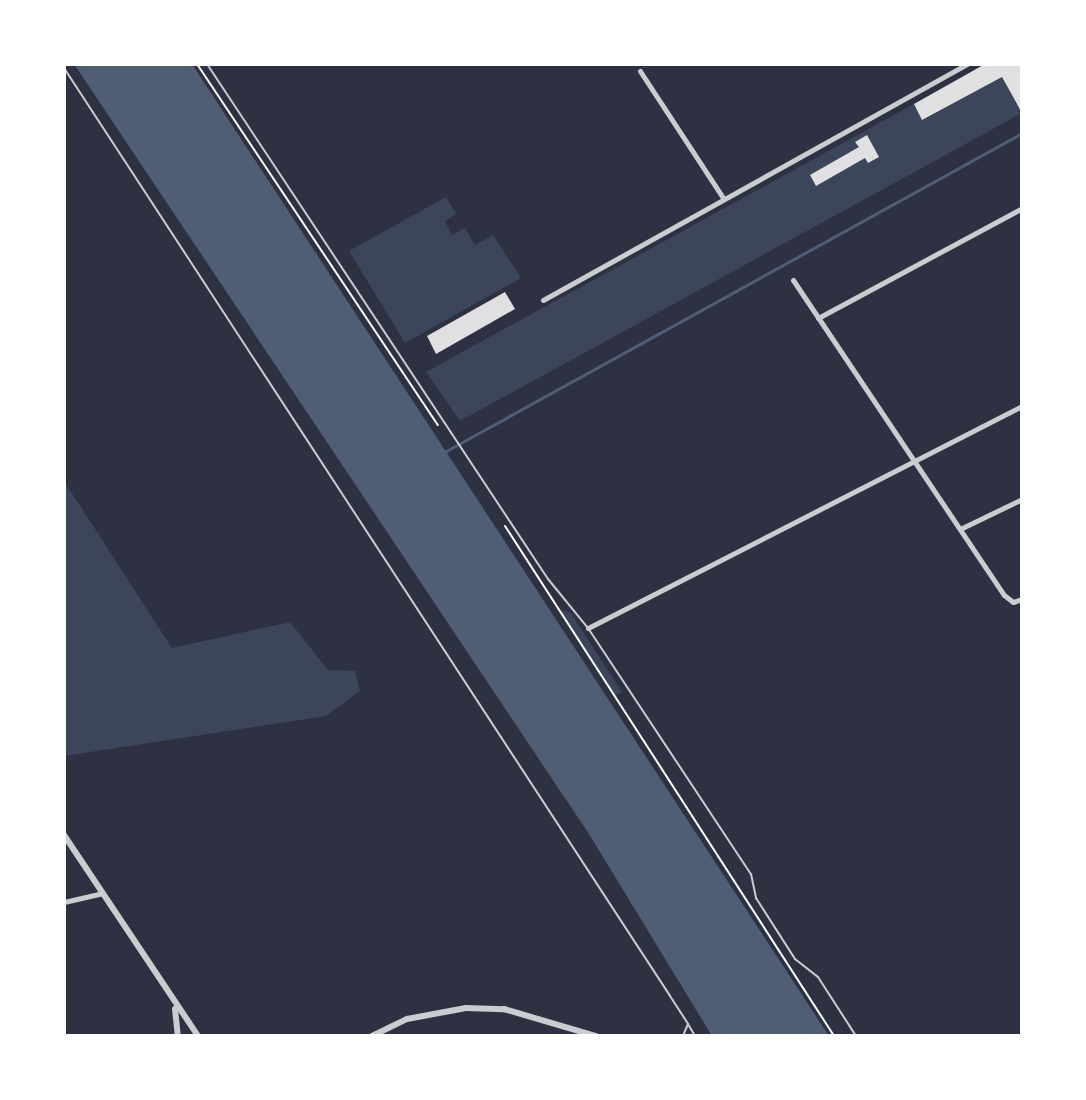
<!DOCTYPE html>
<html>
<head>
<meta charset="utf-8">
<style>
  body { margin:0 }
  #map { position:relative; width:1086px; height:1100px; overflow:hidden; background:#2d3142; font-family:Arial,sans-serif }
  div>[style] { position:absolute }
  .green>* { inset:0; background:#3c4559 }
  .water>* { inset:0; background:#4f5d75 }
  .stream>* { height:3px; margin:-1.5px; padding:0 1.5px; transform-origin:1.5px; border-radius:1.5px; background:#4f5d75 }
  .building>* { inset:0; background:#e0e0e3 }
  .path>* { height:2px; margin:-1px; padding:0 1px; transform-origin:1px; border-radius:1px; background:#fff }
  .service>* { height:2px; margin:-1px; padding:0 1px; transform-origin:1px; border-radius:1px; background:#caccd0 }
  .minor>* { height:5px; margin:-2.5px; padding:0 2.5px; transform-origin:2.5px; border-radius:2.5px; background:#caccd0 }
  .tertiary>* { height:6px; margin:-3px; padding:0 3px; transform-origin:3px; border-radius:3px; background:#caccd0 }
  span { translate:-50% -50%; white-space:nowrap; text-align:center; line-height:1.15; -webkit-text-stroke:6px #fff; paint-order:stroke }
  .frame { position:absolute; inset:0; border:66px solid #fff; pointer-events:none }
</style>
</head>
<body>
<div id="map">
  <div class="green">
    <div style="clip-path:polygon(1002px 77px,1022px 113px,460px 421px,426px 372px,914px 104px,923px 120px)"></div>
    <div style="clip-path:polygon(446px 197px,456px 214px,445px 221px,452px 235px,465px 228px,475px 245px,493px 235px,521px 278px,405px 343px,349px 251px)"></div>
    <div style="clip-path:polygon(64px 481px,172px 648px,290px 622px,328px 670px,355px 671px,360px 691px,326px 716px,64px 756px)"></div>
    <div style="clip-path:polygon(559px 610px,570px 612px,622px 692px,614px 696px)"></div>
  </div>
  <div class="water">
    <div style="clip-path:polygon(74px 64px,192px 64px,829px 1036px,712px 1036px,589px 834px)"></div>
  </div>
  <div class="stream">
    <div style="left:446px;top:451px;width:658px;rotate:-28.9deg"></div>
  </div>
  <div class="building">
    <div style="clip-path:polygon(985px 64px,1022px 64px,1022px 113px,1002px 77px,922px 120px,914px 104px)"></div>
    <div style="clip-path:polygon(867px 135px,879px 157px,868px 163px,865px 158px,816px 186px,810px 175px,859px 147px,855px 142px)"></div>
    <div style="clip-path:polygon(505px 292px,515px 309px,436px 354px,427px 336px)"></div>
  </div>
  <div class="path">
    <div style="left:197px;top:64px;width:434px;rotate:56.3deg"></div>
    <div style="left:505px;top:526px;width:607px;rotate:57.17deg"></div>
  </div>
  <div class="service">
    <div style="left:207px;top:64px;width:618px;rotate:56.49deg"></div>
    <div style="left:548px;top:579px;width:63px;rotate:50.8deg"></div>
    <div style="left:588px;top:628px;width:295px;rotate:56.5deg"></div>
    <div style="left:751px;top:874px;width:25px;rotate:78deg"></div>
    <div style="left:756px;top:898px;width:72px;rotate:57.4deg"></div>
    <div style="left:795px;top:959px;width:29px;rotate:38deg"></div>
    <div style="left:818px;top:977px;width:70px;rotate:57.2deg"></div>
    <div style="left:64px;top:68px;width:1108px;rotate:56.85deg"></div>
    <div style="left:670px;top:996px;width:33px;rotate:57deg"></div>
    <div style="left:688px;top:1024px;width:13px;rotate:113deg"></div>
    <div style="left:688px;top:1024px;width:14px;rotate:60deg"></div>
  </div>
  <div class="minor">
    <div style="left:640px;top:71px;width:152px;rotate:56.8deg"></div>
    <div style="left:793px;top:280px;width:379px;rotate:56.2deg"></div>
    <div style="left:1004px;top:595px;width:11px;rotate:38deg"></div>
    <div style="left:1013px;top:602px;width:9px;rotate:-18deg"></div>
    <div style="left:543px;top:300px;width:485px;rotate:-29.1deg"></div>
    <div style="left:818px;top:318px;width:232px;rotate:-28.3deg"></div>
    <div style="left:960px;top:529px;width:69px;rotate:-25.8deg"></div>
    <div style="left:588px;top:628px;width:487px;rotate:-27.1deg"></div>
    <div style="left:1022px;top:756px;width:13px;rotate:90deg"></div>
    <div style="left:64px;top:902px;width:39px;rotate:-13deg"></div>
  </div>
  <div class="tertiary">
    <div style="left:64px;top:835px;width:242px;rotate:56.3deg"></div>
    <div style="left:175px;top:1009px;width:27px;rotate:84deg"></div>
    <div style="left:372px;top:1036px;width:39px;rotate:-26deg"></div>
    <div style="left:407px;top:1019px;width:60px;rotate:-10.6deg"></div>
    <div style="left:466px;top:1008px;width:38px;rotate:2deg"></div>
    <div style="left:504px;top:1009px;width:96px;rotate:16.4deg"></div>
  </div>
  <div class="frame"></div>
</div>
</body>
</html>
